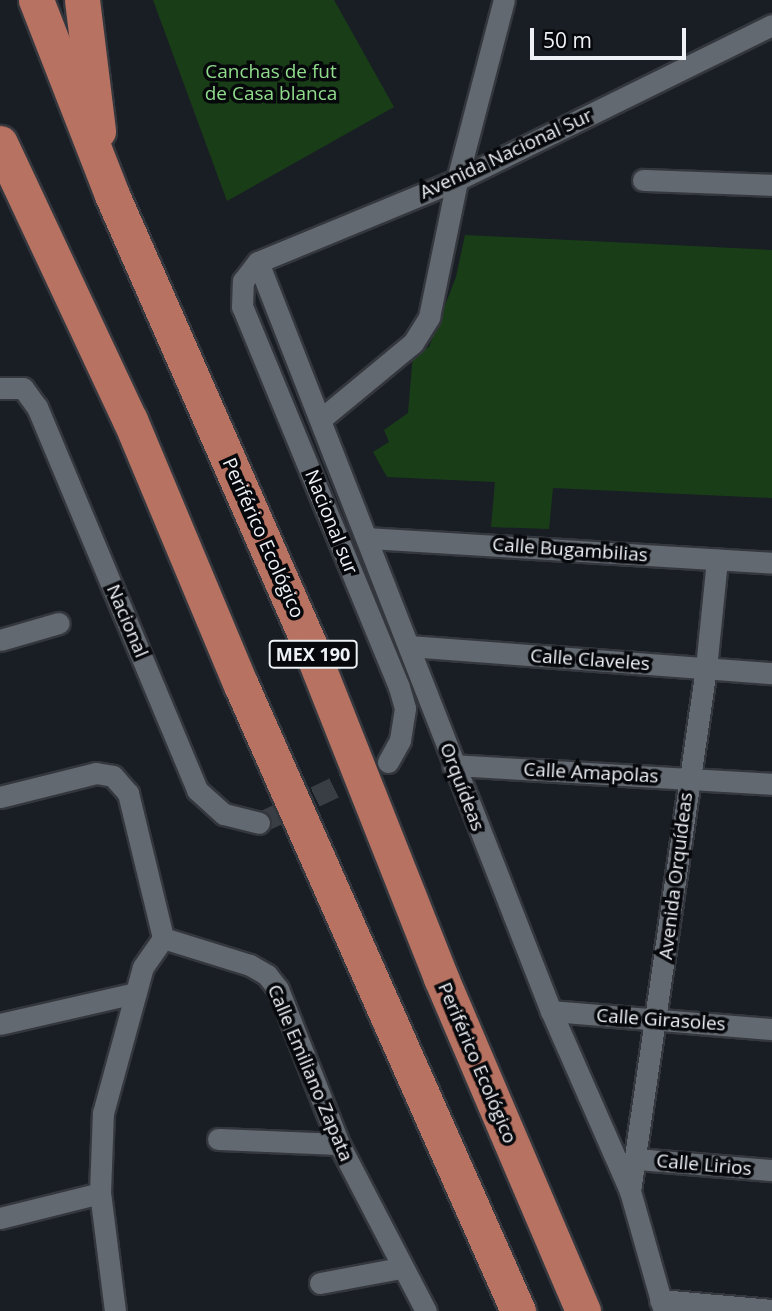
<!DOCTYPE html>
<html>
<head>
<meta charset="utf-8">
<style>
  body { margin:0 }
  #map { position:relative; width:772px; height:1311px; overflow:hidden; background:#191e25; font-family:"Open Sans",sans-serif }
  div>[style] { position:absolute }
  .green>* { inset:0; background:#193e17 }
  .minor-tunnel>* { height:21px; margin-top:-10.5px; transform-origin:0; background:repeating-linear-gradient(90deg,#393e44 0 21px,transparent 0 31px) }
  .roads { filter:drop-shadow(2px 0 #34373d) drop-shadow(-2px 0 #34373d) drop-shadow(0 2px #34373d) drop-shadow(0 -2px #34373d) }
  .minor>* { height:21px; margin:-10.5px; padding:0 10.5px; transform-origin:10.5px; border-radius:10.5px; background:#636971 }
  .trunk>* { height:35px; margin:-17.5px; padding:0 17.5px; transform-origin:17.5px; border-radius:17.5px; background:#b87261 }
  span { translate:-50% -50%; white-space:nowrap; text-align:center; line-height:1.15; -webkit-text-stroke:7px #06080b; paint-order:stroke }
  .shield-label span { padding:2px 5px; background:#06080b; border:2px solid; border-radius:5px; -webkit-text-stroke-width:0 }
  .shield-label { font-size:18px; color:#eef2f7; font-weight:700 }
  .park-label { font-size:19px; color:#90dc8c }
  .street-label { font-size:19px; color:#eef2f7 }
  .scale { position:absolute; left:530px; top:28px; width:156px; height:32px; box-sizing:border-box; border:4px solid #eef2f7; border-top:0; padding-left:9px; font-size:21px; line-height:24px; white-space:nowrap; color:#eef2f7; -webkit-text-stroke:5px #06080b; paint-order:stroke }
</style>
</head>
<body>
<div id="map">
  <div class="green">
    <div style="clip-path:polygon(153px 0,334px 0,394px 107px,227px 201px)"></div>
    <div style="clip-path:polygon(465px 235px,772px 250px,772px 498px,553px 488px,549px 529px,491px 527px,495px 482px,387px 477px,373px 452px,389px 442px,384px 430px,408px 413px,413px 354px,429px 347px,456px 277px)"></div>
  </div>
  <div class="minor-tunnel">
    <div style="left:259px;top:823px;width:124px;rotate:-25.3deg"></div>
  </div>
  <div class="roads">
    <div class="minor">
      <div style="left:643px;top:180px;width:129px;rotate:2.2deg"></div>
      <div style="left:258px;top:262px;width:804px;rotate:68.64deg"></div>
      <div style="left:551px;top:1011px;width:197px;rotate:66.3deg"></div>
      <div style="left:630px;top:1191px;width:125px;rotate:74.2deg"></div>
      <div style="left:0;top:388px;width:23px"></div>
      <div style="left:23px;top:388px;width:24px;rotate:54deg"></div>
      <div style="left:37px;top:407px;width:415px;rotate:67.3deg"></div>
      <div style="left:197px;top:790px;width:36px;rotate:42deg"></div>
      <div style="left:224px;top:814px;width:36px;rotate:14deg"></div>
      <div style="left:321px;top:419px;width:119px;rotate:-39.6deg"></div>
      <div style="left:413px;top:343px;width:31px;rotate:-58deg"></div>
      <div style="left:429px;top:317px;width:140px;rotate:-78.4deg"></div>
      <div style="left:457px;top:180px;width:186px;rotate:-75.4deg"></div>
      <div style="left:368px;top:538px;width:405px;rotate:3.5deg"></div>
      <div style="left:0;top:640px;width:61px;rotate:-16.1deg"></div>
      <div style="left:409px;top:646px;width:364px;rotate:4.3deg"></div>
      <div style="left:388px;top:762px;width:25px;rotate:-61deg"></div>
      <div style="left:400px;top:740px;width:32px;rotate:-81deg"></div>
      <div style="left:405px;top:708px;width:22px;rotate:-106deg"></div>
      <div style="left:399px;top:687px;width:411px;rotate:-112.4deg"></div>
      <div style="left:242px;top:307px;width:26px;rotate:-88deg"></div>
      <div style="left:243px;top:281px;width:24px;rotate:-52deg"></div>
      <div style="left:258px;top:262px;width:215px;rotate:-22.4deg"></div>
      <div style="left:457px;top:180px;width:351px;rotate:-26.2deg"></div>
      <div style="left:453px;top:765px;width:320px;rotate:3.4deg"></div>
      <div style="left:0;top:797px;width:99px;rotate:-14deg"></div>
      <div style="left:96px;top:773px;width:17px;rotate:10deg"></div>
      <div style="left:113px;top:776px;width:23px;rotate:49deg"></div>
      <div style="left:128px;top:793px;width:149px;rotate:76.4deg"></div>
      <div style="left:163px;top:938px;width:91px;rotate:17.2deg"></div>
      <div style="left:250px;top:965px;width:20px;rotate:30deg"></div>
      <div style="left:267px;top:975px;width:18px;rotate:52deg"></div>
      <div style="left:278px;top:989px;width:167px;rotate:68.5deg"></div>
      <div style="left:339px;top:1144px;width:188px;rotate:62.5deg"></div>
      <div style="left:551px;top:1011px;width:222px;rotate:4.7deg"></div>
      <div style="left:0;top:1024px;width:139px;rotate:-12.9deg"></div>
      <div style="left:218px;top:1139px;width:121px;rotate:2.4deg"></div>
      <div style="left:637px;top:1159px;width:135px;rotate:4.7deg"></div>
      <div style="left:630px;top:1191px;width:528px;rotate:-81.73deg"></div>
      <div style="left:706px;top:668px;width:109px;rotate:-84.2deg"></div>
      <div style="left:0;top:1218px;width:103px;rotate:-14deg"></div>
      <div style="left:320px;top:1283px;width:81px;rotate:-10.6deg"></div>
      <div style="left:660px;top:1300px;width:112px;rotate:5.1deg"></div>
      <div style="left:115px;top:1311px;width:119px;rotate:-97.2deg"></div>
      <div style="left:100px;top:1193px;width:80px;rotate:-87.9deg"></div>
      <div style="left:103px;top:1113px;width:151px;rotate:-74.7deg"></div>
      <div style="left:143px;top:967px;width:35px;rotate:-55deg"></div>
    </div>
    <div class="trunk">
      <div style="left:36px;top:0;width:209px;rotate:68.7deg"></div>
      <div style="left:112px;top:195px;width:493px;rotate:66.3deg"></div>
      <div style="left:310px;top:647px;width:356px;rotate:68.4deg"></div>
      <div style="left:441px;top:978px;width:362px;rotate:66.9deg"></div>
      <div style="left:82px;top:0;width:132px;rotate:83deg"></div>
      <div style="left:0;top:143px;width:306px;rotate:64.9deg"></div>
      <div style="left:130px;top:420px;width:287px;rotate:67.3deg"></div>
      <div style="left:241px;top:685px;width:685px;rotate:66.13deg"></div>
    </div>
  </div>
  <div class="shield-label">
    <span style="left:313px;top:654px">MEX 190</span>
  </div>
  <div class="park-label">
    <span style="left:271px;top:83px">Canchas de fut<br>de Casa blanca</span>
  </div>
  <div class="street-label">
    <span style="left:506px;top:154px;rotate:-25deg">Avenida Nacional Sur</span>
    <span style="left:331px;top:522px;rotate:68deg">Nacional sur</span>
    <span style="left:263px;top:538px;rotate:66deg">Periférico Ecológico</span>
    <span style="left:570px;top:550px;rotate:4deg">Calle Bugambilias</span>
    <span style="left:127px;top:621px;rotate:67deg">Nacional</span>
    <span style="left:590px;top:660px;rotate:4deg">Calle Claveles</span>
    <span style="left:591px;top:773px;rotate:3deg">Calle Amapolas</span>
    <span style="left:462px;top:787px;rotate:69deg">Orquídeas</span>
    <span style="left:676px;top:876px;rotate:-83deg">Avenida Orquídeas</span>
    <span style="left:661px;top:1020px;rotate:4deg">Calle Girasoles</span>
    <span style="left:477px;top:1063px;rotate:67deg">Periférico Ecológico</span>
    <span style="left:310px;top:1073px;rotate:67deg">Calle Emiliano Zapata</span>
    <span style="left:704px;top:1165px;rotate:5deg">Calle Lirios</span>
  </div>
  <div class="scale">50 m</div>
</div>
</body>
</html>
